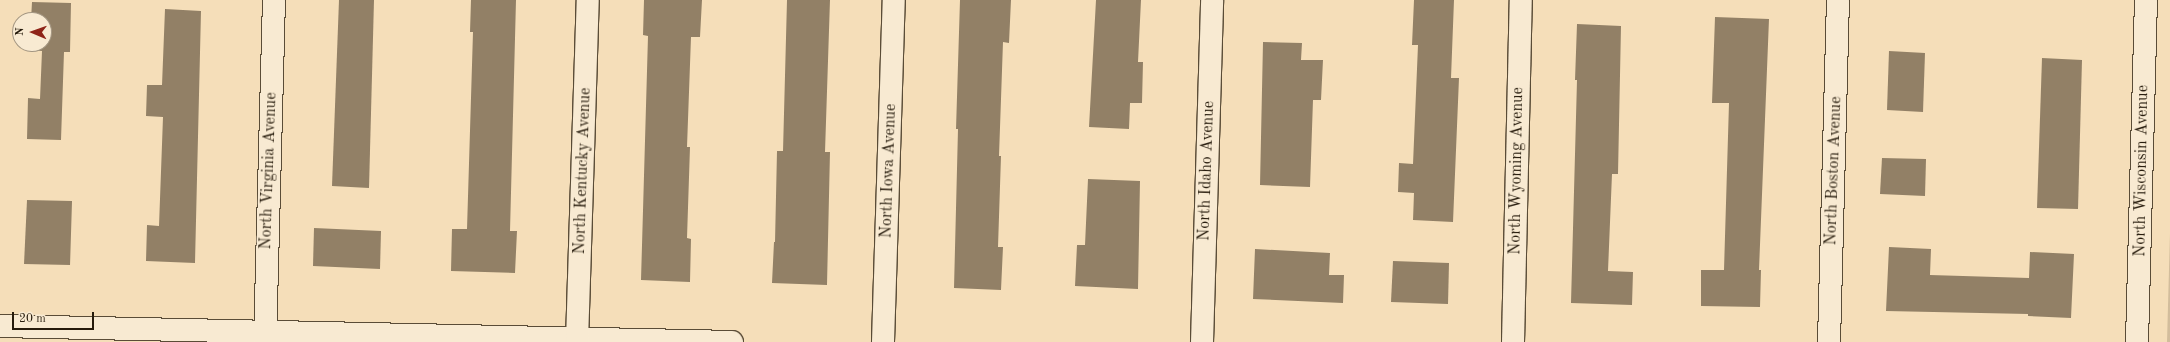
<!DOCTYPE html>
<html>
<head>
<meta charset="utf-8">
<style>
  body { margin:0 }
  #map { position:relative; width:2170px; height:342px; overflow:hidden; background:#f5deb9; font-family:"Old Standard TT",serif }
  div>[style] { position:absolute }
  .green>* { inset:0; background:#d2bd9c }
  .building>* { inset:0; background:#928066 }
  .roads { filter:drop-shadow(1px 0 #5a4c37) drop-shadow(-1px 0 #5a4c37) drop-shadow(0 1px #5a4c37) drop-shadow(0 -1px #5a4c37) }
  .street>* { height:22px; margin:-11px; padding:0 11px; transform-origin:11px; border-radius:11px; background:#f8ead2 }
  span { translate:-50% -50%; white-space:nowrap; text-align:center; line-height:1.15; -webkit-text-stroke:3px #f8ead2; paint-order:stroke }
  .street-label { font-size:16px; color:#261b0c }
  .north { position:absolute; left:12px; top:12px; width:40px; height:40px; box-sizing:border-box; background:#f8ead2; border:1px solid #a49783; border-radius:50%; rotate:272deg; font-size:11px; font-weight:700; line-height:16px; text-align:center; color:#261b0c }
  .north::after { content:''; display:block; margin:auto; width:14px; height:18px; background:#8f2418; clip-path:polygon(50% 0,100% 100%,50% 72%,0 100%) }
  .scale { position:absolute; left:12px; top:312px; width:82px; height:18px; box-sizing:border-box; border:2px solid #261b0c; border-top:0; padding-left:5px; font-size:12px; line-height:14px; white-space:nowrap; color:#261b0c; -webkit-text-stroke:3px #f8ead2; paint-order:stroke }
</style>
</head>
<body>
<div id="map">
  <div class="green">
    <div style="clip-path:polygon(2170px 233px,2170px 342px,2167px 342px)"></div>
  </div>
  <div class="building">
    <div style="clip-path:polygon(339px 0,374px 0,369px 188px,332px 186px)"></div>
    <div style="clip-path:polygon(471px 0,516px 0,510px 231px,517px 231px,515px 273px,451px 271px,452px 229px,467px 229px,473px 32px,470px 32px)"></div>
    <div style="clip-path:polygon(644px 0,702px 0,700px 37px,691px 37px,687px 147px,690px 147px,687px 238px,691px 239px,690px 282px,641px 280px,648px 36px,643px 35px)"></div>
    <div style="clip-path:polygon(787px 0,830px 0,825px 152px,830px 152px,827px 285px,772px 283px,774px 242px,775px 242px,777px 151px,783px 151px)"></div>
    <div style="clip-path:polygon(960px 0,1011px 0,1009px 43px,1003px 42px,999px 156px,1001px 156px,998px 247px,1003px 247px,1001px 290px,954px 288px,958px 129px,956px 129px)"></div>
    <div style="clip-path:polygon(1096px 0,1141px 0,1138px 62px,1143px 62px,1142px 103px,1130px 103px,1129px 129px,1089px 127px)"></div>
    <div style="clip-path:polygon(1414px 0,1454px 0,1451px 78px,1459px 78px,1453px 222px,1413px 220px,1414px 193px,1398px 192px,1399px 163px,1413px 164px,1418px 45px,1412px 45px)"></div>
    <div style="clip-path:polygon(32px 2px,71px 3px,70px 52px,64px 52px,61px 140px,27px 139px,28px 98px,40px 99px,42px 51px,30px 50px,30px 44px,44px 44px,44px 20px,31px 20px)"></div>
    <div style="clip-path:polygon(165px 9px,201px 11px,195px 263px,146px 261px,147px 225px,159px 226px,163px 117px,146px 116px,147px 85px,162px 85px)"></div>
    <div style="clip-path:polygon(1715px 17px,1769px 19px,1759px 270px,1761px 270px,1760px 307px,1701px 306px,1701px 270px,1724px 270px,1729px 103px,1712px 103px)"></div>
    <div style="clip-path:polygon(1577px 24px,1621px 26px,1618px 174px,1612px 174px,1608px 271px,1633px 272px,1632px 305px,1571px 303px,1577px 80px,1575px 80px)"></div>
    <div style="clip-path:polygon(1263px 42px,1302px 43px,1301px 60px,1323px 60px,1321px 100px,1313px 100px,1310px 187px,1260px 185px)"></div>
    <div style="clip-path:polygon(1889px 51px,1925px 53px,1923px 112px,1887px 110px)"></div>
    <div style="clip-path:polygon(2042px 58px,2082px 60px,2078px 209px,2037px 208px)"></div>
    <div style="clip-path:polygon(1882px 158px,1926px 159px,1925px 196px,1880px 194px)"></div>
    <div style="clip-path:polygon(1088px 179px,1140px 181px,1138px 289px,1075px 286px,1077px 245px,1085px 245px)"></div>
    <div style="clip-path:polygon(27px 200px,72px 201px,70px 265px,24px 264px)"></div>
    <div style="clip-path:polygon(314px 228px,381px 231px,380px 269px,313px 266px)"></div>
    <div style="clip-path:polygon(1889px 247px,1931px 249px,1930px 275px,2029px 278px,2030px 252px,2074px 254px,2071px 318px,2028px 316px,2028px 314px,1886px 311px)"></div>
    <div style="clip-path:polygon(1255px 249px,1330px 253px,1329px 275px,1344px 275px,1343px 303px,1253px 299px)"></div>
    <div style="clip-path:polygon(1393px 261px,1449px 263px,1448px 304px,1391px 302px)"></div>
  </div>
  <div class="roads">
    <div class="street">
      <div style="left:0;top:326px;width:732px;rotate:1.25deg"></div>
      <div style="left:265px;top:342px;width:342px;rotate:-88.5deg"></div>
      <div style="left:577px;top:342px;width:342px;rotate:-88.2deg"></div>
      <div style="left:883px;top:342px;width:342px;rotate:-88.2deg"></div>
      <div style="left:1202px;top:342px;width:342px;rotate:-88.3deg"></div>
      <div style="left:1513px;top:342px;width:342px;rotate:-88.7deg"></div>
      <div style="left:1829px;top:342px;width:342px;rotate:-88.5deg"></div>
      <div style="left:2137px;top:342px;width:342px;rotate:-88.5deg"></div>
    </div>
  </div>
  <div class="street-label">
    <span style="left:269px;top:171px;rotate:-88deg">North Virginia Avenue</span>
    <span style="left:583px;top:171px;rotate:-88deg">North Kentucky Avenue</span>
    <span style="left:889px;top:171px;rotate:-88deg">North Iowa Avenue</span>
    <span style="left:1207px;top:171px;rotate:-88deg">North Idaho Avenue</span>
    <span style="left:1517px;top:171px;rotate:-89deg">North Wyoming Avenue</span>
    <span style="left:1834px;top:171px;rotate:-88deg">North Boston Avenue</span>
    <span style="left:2142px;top:171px;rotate:-89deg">North Wisconsin Avenue</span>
  </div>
  <div class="north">N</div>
  <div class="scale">20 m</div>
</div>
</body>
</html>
